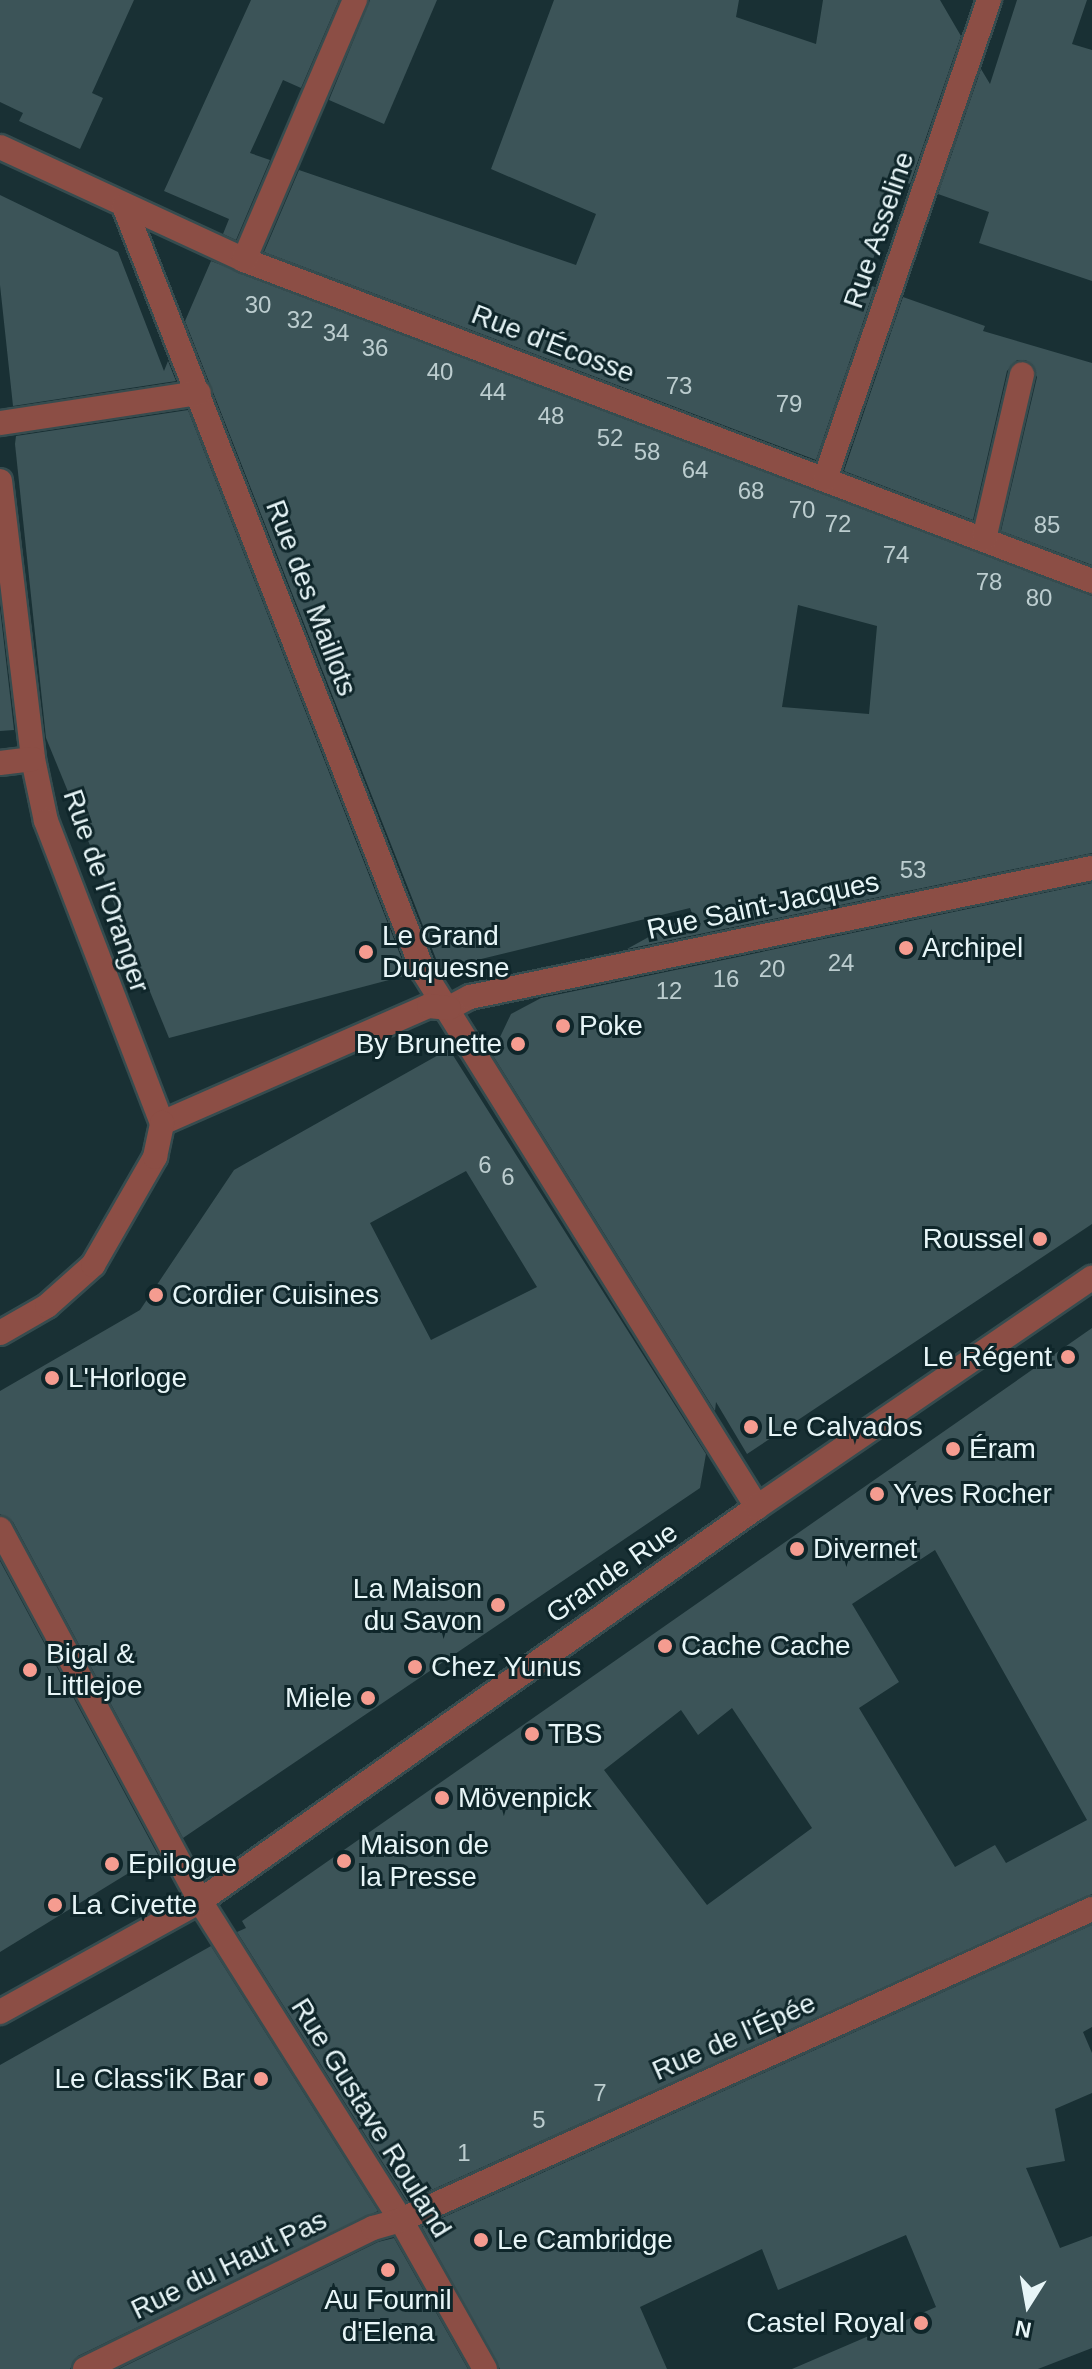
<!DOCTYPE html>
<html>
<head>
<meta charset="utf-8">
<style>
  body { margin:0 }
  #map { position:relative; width:1092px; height:2369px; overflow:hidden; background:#193034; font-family:Arial,sans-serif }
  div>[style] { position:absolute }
  .building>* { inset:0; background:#3c5458 }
  .roads { filter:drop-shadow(2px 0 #364c4f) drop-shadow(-2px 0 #364c4f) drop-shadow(0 2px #364c4f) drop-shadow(0 -2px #364c4f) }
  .street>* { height:24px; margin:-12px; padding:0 12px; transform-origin:12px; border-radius:12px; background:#8c4e45 }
  .dots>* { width:22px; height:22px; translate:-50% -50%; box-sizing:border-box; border:4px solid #0f262a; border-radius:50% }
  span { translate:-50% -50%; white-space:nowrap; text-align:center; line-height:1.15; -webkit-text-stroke:6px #0f262a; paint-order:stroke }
  .number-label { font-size:24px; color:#bccdcf }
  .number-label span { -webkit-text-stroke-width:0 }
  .street-label { font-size:28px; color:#e7f5f7 }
  .poi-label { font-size:28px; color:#e7f5f7 }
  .left { translate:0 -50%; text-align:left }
  .right { translate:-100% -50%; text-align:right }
  .north { position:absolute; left:988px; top:2265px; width:80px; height:80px; -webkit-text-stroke:6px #0f262a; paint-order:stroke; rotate:191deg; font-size:22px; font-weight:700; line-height:32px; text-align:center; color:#e7f5f7 }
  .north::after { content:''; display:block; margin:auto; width:28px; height:36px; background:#e7f5f7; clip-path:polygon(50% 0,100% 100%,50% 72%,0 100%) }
</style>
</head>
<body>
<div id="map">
  <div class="building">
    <div style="clip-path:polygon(0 0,134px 0,92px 93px,103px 98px,80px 149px,19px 121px,23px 113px,0 102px)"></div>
    <div style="clip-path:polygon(251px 0,339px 0,301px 88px,283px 80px,250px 153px,270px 160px,236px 240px,223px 234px,229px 219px,164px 191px)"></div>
    <div style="clip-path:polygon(370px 0,437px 0,384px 124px,329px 100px)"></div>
    <div style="clip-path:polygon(554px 0,739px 0,736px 17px,816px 44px,823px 0,940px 0,961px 36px,910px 184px,899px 180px,865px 284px,875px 287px,816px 460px,264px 252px,299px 170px,576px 265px,596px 214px,491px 169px)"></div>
    <div style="clip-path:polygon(1017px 0,1087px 0,1072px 44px,1092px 50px,1092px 281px,979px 243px,989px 212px,938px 194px,981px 69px,990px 84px)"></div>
    <div style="clip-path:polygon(0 195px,118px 252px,164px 371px,168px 361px,176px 381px,13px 406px,0 285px)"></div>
    <div style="clip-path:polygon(evenodd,211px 261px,1092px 596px,1092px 853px,627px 949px,692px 913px,690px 908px,440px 969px,185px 321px,211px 261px,798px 605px,877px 626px,869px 714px,782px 707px,798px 605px)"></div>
    <div style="clip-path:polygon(903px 297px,985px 326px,983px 331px,1092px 363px,1092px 565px,1001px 531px,1037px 377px,1026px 360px,1017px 360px,1007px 371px,973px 520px,844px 471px)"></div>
    <div style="clip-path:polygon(188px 410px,408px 975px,169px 1038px,46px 738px,15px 444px,16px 436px)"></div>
    <div style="clip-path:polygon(0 608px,14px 730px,0 731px)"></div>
    <div style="clip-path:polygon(1092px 883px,1092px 1224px,747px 1454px,716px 1402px,715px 1411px,492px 1054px,511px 1014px,541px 998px)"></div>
    <div style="clip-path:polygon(evenodd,449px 1049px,706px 1454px,700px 1488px,183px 1838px,13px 1522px,0 1514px,0 1391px,140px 1310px,234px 1170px,449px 1049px,466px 1171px,537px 1287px,431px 1340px,370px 1223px,466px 1171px)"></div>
    <div style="clip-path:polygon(evenodd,1092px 1328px,1092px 1894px,407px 2201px,237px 1932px,246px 1928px,242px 1921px,1092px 1328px,935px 1550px,1087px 1820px,1006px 1863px,995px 1845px,955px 1867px,859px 1708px,899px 1682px,852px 1604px,935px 1550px,1092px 1328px,732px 1708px,812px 1828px,707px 1905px,604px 1770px,681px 1710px,698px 1735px,732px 1708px)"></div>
    <div style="clip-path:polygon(0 1561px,158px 1855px,0 1952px)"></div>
    <div style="clip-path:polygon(1092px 1925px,1092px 2027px,1083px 2032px,1092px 2053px,1092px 2093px,1055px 2109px,1065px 2161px,1026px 2168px,1060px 2248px,1092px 2236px,1092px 2348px,1038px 2369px,792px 2369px,936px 2307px,906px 2235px,778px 2290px,762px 2249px,640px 2307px,667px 2369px,500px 2369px,422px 2227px)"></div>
    <div style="clip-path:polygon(211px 1946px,378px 2211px,78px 2356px,70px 2369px,0 2369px,0 2065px)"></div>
    <div style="clip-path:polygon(394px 2238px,468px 2369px,119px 2369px,378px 2242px)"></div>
  </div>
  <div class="roads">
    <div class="street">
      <div style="left:0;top:147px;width:269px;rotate:24.8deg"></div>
      <div style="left:244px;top:260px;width:907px;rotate:20.73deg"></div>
      <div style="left:124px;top:206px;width:821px;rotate:68.65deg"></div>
      <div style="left:423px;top:971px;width:632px;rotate:58.07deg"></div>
      <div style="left:244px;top:260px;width:283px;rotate:-66.9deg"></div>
      <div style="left:0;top:423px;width:201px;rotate:-8.6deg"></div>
      <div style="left:825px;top:479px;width:506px;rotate:-71.1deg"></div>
      <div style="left:0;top:481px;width:280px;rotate:83.2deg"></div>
      <div style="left:33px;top:759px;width:63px;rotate:78.2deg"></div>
      <div style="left:46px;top:821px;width:324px;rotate:69deg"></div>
      <div style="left:984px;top:539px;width:169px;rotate:-77deg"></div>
      <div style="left:0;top:763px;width:33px;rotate:-7deg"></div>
      <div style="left:449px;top:1008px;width:24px;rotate:-28deg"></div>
      <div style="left:470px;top:997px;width:635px;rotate:-11.72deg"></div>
      <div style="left:162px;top:1123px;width:292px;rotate:-23.7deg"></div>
      <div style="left:429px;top:1006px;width:20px;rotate:6deg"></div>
      <div style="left:0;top:1333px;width:54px;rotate:-29.9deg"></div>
      <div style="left:47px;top:1306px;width:62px;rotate:-41.7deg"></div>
      <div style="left:93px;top:1265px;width:125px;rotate:-60.1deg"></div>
      <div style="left:155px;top:1157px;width:35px;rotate:-78deg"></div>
      <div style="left:0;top:1529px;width:422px;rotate:61.7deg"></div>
      <div style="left:200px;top:1901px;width:377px;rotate:57.8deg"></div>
      <div style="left:401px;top:2220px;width:171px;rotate:60.6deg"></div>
      <div style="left:0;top:2012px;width:229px;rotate:-29deg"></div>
      <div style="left:200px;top:1901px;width:682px;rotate:-35.27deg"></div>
      <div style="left:757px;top:1507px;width:406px;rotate:-34.4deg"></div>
      <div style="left:85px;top:2369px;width:321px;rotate:-26.1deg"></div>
      <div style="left:373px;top:2228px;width:29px;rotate:-16deg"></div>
      <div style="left:401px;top:2220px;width:758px;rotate:-24.23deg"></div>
    </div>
  </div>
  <div class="dots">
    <div style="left:906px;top:948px;background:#f59c90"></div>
    <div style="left:366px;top:952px;background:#f59c90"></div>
    <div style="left:563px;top:1026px;background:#f59c90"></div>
    <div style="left:518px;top:1044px;background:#f59c90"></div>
    <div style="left:1040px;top:1239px;background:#f59c90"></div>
    <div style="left:156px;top:1295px;background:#f59c90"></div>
    <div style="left:1068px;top:1357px;background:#f59c90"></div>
    <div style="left:52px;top:1378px;background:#f59c90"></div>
    <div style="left:751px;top:1427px;background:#f59c90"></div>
    <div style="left:953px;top:1449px;background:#f59c90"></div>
    <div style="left:877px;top:1494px;background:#f59c90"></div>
    <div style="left:797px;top:1549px;background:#f59c90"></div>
    <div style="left:498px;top:1605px;background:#f59c90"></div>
    <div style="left:665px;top:1646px;background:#f59c90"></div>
    <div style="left:415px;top:1667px;background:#f59c90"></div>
    <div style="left:30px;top:1670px;background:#f59c90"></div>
    <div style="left:368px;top:1698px;background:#f59c90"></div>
    <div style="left:532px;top:1734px;background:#f59c90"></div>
    <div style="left:442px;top:1798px;background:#f59c90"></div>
    <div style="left:344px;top:1861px;background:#f59c90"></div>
    <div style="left:112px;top:1864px;background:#f59c90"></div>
    <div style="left:55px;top:1905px;background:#f59c90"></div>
    <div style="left:261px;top:2079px;background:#f59c90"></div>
    <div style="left:481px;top:2240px;background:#f59c90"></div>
    <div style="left:388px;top:2270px;background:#f59c90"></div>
    <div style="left:921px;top:2323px;background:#f59c90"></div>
  </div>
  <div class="number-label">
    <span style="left:258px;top:305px">30</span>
    <span style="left:300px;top:320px">32</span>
    <span style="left:336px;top:333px">34</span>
    <span style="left:375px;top:348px">36</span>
    <span style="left:440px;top:372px">40</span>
    <span style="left:679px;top:386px">73</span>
    <span style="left:493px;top:392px">44</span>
    <span style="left:789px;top:404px">79</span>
    <span style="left:551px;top:416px">48</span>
    <span style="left:610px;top:438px">52</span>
    <span style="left:647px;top:452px">58</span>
    <span style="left:695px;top:470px">64</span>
    <span style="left:751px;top:491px">68</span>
    <span style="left:802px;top:510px">70</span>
    <span style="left:838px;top:524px">72</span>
    <span style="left:1047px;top:525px">85</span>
    <span style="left:896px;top:555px">74</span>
    <span style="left:989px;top:582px">78</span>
    <span style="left:1039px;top:598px">80</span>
    <span style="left:913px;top:870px">53</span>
    <span style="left:841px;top:963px">24</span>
    <span style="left:772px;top:969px">20</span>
    <span style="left:726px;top:979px">16</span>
    <span style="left:669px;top:991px">12</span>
    <span style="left:485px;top:1165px">6</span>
    <span style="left:508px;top:1177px">6</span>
    <span style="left:600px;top:2093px">7</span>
    <span style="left:539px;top:2120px">5</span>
    <span style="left:464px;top:2153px">1</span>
  </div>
  <div class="street-label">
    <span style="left:879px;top:230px;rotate:-71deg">Rue Asseline</span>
    <span style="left:553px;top:344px;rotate:21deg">Rue d'Écosse</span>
    <span style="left:311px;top:598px;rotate:69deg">Rue des Maillots</span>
    <span style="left:106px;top:891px;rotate:71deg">Rue de l'Oranger</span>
    <span style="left:763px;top:906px;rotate:-12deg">Rue Saint-Jacques</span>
    <span style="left:612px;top:1573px;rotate:-35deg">Grande Rue</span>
    <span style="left:734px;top:2037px;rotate:-24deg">Rue de l'Épée</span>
    <span style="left:371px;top:2118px;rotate:58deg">Rue Gustave Rouland</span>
    <span style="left:229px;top:2265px;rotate:-26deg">Rue du Haut Pas</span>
  </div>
  <div class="poi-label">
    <span class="left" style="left:382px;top:952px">Le Grand<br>Duquesne</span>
    <span class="left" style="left:922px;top:948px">Archipel</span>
    <span class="left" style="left:579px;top:1026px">Poke</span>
    <span class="right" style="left:502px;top:1044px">By Brunette</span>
    <span class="right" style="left:1024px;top:1239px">Roussel</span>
    <span class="left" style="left:172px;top:1295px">Cordier Cuisines</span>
    <span class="right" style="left:1052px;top:1357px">Le Régent</span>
    <span class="left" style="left:68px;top:1378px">L'Horloge</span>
    <span class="left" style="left:767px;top:1427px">Le Calvados</span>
    <span class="left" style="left:969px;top:1449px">Éram</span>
    <span class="left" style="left:893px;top:1494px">Yves Rocher</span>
    <span class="left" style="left:813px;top:1549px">Divernet</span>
    <span class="right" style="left:482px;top:1605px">La Maison<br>du Savon</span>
    <span class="left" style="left:681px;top:1646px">Cache Cache</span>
    <span class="left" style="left:46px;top:1670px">Bigal &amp;<br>Littlejoe</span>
    <span class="left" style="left:431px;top:1667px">Chez Yunus</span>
    <span class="right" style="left:352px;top:1698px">Miele</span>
    <span class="left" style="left:548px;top:1734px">TBS</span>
    <span class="left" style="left:458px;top:1798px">Mövenpick</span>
    <span class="left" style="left:360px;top:1861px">Maison de<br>la Presse</span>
    <span class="left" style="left:128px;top:1864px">Epilogue</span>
    <span class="left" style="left:71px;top:1905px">La Civette</span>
    <span class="right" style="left:245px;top:2079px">Le Class'iK Bar</span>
    <span class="left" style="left:497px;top:2240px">Le Cambridge</span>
    <span style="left:388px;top:2316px">Au Fournil<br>d'Elena</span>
    <span class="right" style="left:905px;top:2323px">Castel Royal</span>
  </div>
  <div class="north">N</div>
</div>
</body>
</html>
